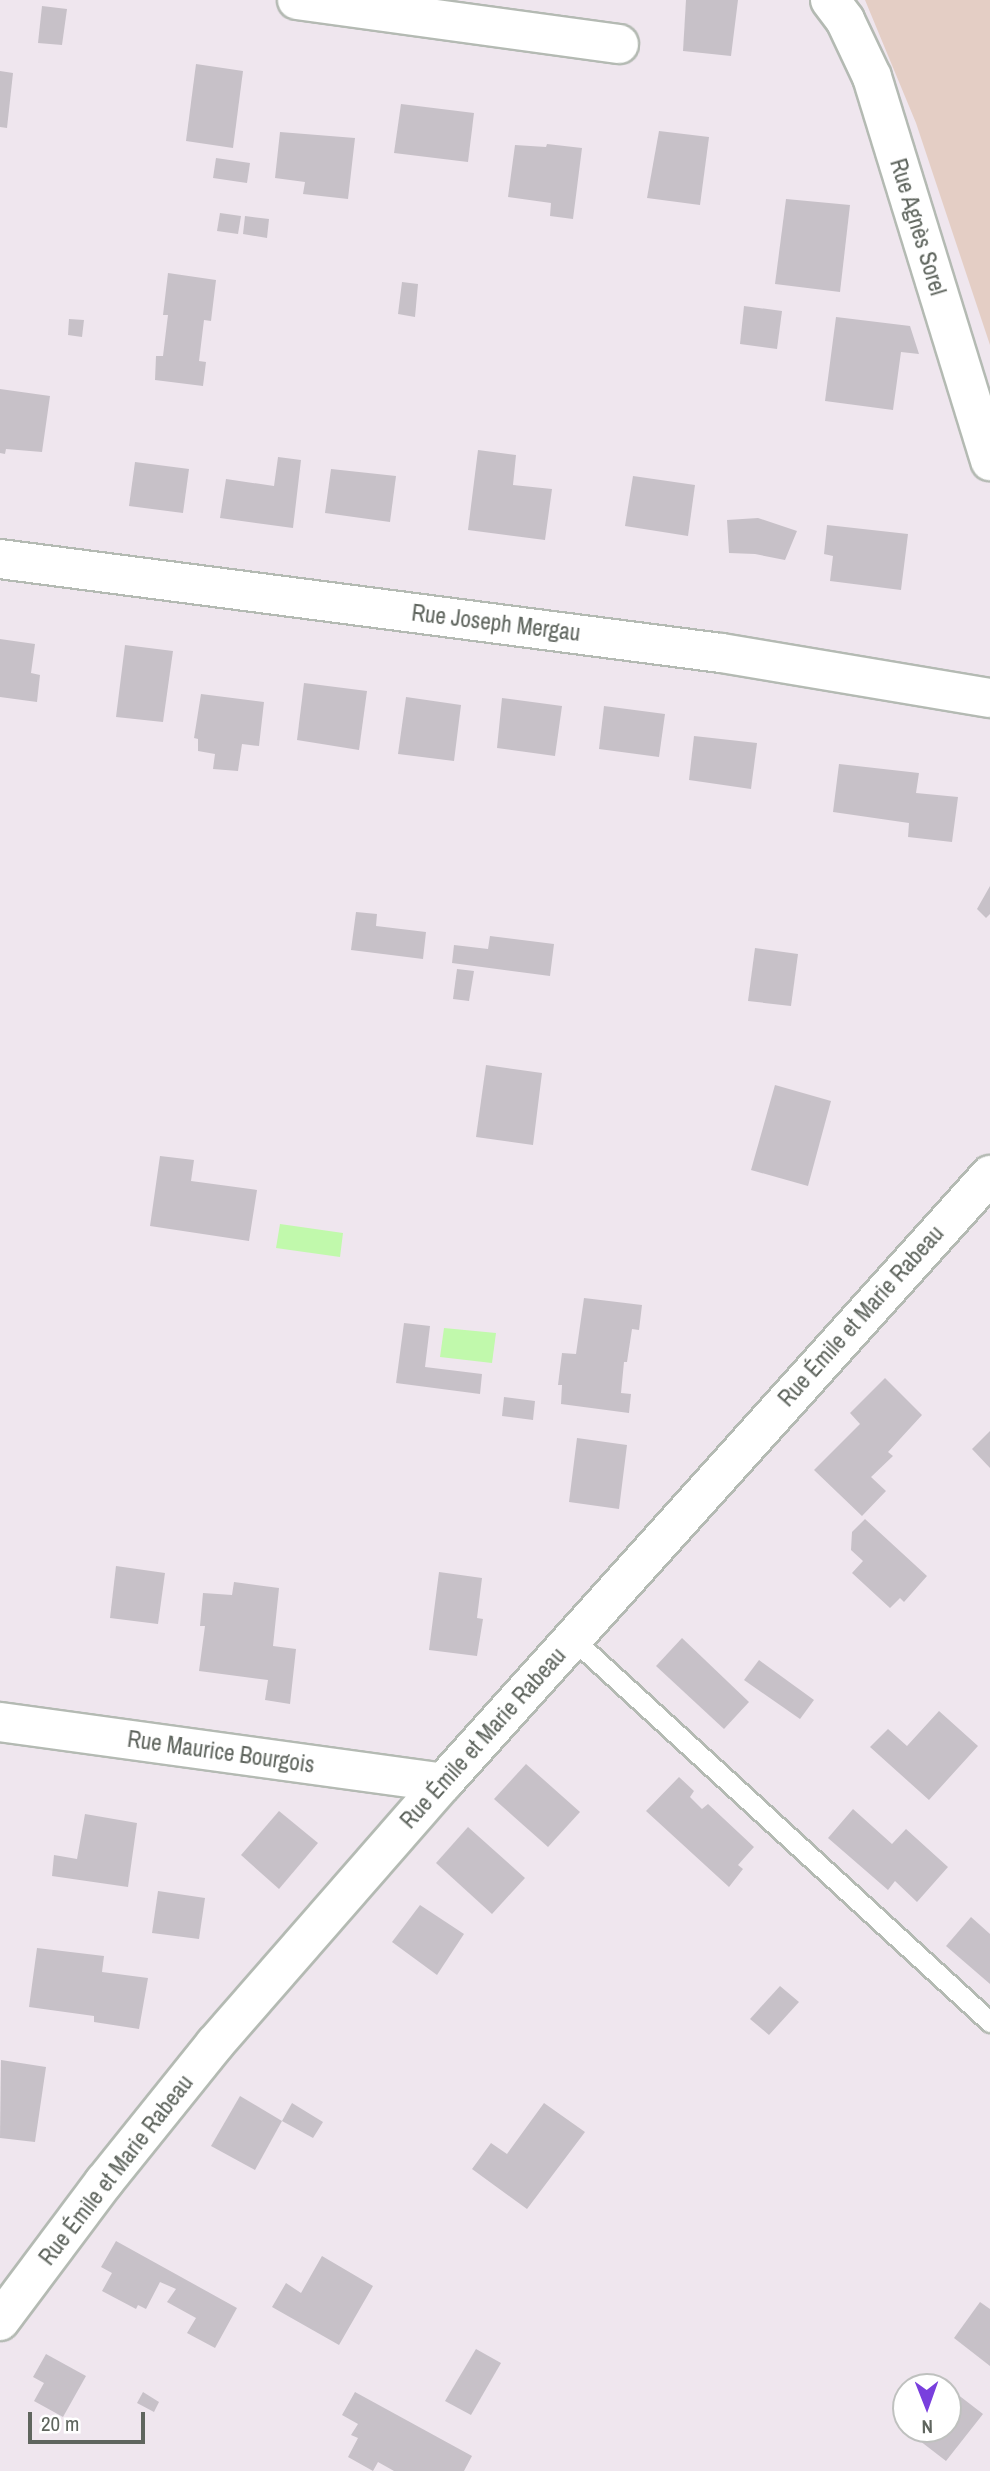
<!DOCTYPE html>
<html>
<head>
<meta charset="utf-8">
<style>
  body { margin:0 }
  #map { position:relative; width:990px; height:2471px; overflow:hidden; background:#efe6ee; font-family:"Archivo Narrow",sans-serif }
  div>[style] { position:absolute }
  .green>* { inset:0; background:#e4cec5 }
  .water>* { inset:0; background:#c1f9ac }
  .building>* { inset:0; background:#c7c1c8 }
  .roads { filter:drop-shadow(2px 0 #b4bab3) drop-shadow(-2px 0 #b4bab3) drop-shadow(0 2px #b4bab3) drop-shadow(0 -2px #b4bab3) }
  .lane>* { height:19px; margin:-9.5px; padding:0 9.5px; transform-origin:9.5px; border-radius:9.5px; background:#fff }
  .street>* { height:38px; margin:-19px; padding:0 19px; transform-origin:19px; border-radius:19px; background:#fff }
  span { translate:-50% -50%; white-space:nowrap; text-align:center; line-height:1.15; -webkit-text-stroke:7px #fff; paint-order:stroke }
  .street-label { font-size:23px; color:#5f655e }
  .north { position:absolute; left:892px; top:2373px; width:70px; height:70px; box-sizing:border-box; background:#fff; border:2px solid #bfc1bf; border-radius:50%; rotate:179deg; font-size:19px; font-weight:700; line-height:28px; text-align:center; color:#5f655e }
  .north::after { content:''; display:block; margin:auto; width:24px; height:32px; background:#793fdd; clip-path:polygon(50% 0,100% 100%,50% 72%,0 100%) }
  .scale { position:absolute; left:28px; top:2412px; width:117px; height:32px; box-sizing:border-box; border:4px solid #5f655e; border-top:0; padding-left:9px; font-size:21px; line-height:24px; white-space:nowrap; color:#5f655e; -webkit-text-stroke:5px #fff; paint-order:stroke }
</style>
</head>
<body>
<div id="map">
  <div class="green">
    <div style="clip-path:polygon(865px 0,990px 0,990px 345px,916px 123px)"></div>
  </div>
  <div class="water">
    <div style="clip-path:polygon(280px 1224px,343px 1233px,340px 1257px,276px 1248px)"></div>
    <div style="clip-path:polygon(444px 1328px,496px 1333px,492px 1363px,440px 1357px)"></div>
  </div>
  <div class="building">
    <div style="clip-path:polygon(686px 0,738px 0,731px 56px,683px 51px)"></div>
    <div style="clip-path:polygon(42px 6px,67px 9px,62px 45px,38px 43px)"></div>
    <div style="clip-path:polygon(196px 64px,243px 71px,233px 148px,186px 141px)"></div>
    <div style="clip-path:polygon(0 71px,13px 73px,7px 128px,0 127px)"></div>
    <div style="clip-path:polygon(401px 104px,474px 113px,468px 162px,394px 153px)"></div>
    <div style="clip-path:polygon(659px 131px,709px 137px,700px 205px,647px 198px)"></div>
    <div style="clip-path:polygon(280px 132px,355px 138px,348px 199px,303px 194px,305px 182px,275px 178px)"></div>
    <div style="clip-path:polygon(547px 144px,582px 148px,573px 219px,550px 216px,551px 203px,508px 197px,515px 145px,546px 147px)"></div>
    <div style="clip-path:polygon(216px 158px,250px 163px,247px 183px,213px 178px)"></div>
    <div style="clip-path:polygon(786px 199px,850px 205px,840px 292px,775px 284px)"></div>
    <div style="clip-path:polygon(220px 213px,241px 216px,238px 234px,217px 231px)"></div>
    <div style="clip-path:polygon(245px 216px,269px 219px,267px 238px,243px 234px)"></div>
    <div style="clip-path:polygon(168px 273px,216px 280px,211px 321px,204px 320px,199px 361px,206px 362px,203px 386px,155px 380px,156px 356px,163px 356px,167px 323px,168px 315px,163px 315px)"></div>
    <div style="clip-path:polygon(402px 282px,418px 284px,415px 317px,398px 314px)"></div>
    <div style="clip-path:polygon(744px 306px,782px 311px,777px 349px,740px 344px)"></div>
    <div style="clip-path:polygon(836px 317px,910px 326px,919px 354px,901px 352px,893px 410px,825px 401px)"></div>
    <div style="clip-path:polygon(69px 319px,84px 320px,82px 337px,68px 335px)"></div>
    <div style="clip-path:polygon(0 389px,50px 396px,42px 452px,6px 449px,5px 454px,0 453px)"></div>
    <div style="clip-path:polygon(478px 450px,516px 455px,513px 485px,552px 489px,545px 540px,468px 530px)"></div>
    <div style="clip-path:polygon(278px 457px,301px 460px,293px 528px,220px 518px,226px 479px,274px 486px)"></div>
    <div style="clip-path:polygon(135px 462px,189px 469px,183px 513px,129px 506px)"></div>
    <div style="clip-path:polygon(331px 469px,396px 476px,390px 522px,325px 513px)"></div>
    <div style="clip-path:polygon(633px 476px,695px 485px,688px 536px,625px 526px)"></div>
    <div style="clip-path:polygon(758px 518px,797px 531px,785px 560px,755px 554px,729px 553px,727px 520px)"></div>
    <div style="clip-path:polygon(827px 525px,908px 534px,901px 590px,830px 581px,833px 556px,824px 554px)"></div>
    <div style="clip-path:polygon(0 639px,35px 644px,31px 673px,40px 675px,37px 702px,0 697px)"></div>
    <div style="clip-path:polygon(125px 645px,173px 651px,163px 722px,116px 717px)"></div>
    <div style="clip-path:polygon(304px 683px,367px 691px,359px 750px,297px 740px)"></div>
    <div style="clip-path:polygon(201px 694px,264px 702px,259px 746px,242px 744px,238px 771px,213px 769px,215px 754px,198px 751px,198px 739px,194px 738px)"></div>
    <div style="clip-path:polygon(406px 697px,461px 705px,454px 761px,398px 754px)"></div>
    <div style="clip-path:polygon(502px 698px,562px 706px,555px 756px,497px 748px)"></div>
    <div style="clip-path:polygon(604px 706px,665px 714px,659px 757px,599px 749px)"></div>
    <div style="clip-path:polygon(694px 736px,757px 743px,751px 789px,689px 780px)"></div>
    <div style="clip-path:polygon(839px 764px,919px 773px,916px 793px,958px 797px,952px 842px,908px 837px,909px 823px,833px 812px)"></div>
    <div style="clip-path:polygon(990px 886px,990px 914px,986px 918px,977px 909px)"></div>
    <div style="clip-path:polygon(356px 912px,377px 914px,376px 926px,426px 932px,423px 959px,351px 950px)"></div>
    <div style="clip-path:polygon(490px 936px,554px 944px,550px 976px,452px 963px,454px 945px,488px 949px)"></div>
    <div style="clip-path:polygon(755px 948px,798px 954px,791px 1006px,748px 1001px)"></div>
    <div style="clip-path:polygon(457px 969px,474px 971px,469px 1001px,453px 999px)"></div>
    <div style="clip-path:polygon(486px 1065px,542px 1073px,533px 1145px,476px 1137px)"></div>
    <div style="clip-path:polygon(775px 1085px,831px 1101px,808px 1186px,751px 1170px)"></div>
    <div style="clip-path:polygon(160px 1156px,194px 1160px,191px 1181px,257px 1190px,249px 1241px,150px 1226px)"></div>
    <div style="clip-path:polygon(584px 1298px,642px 1305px,639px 1330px,632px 1329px,627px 1362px,624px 1362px,621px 1393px,631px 1394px,629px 1413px,561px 1404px,562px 1385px,558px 1385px,562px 1353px,576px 1354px)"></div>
    <div style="clip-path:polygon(404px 1323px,430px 1326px,425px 1367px,482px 1374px,480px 1394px,396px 1383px)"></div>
    <div style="clip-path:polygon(885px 1378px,922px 1415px,888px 1452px,893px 1456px,871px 1477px,886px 1491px,862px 1516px,814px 1470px,860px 1424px,850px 1413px)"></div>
    <div style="clip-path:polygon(504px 1397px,535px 1401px,533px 1420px,502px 1416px)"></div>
    <div style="clip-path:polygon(990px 1431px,990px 1468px,972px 1449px)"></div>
    <div style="clip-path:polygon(577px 1438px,627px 1445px,619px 1509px,569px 1502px)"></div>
    <div style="clip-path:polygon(865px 1519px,927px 1576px,904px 1602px,900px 1598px,890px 1608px,852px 1573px,863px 1561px,851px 1550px,852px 1532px)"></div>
    <div style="clip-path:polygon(116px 1566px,165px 1573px,158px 1624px,110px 1618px)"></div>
    <div style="clip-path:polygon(439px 1572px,482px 1578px,477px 1618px,483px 1619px,477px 1656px,429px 1650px)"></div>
    <div style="clip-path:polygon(234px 1582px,279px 1588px,273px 1646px,296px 1649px,290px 1704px,265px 1700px,268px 1680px,199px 1671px,205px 1626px,200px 1626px,203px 1593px,232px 1595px)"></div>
    <div style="clip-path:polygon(682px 1638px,749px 1702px,724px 1729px,656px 1666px)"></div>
    <div style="clip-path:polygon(759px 1660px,814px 1700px,800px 1719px,744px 1680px)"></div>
    <div style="clip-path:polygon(939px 1711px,978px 1746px,929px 1800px,870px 1747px,888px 1729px,907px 1746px)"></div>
    <div style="clip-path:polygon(526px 1764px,580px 1812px,548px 1847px,494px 1799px)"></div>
    <div style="clip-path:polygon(679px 1777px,694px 1791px,690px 1797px,702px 1809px,708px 1804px,754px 1847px,738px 1865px,743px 1869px,729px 1887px,646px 1811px)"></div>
    <div style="clip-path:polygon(853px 1809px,892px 1844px,906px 1829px,948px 1867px,917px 1902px,895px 1881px,888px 1890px,828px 1838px)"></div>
    <div style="clip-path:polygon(279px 1811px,318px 1843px,279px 1889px,241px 1855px)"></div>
    <div style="clip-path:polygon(85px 1814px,137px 1823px,128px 1887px,52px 1876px,54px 1855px,77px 1859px)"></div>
    <div style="clip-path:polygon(468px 1827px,525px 1878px,492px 1914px,436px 1863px)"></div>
    <div style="clip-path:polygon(158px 1891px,205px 1898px,199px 1939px,152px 1933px)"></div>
    <div style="clip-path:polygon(420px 1905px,464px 1934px,437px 1975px,392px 1942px)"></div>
    <div style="clip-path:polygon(971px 1917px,990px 1934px,990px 1984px,946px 1946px)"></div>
    <div style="clip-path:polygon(37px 1948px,104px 1956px,102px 1972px,148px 1978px,139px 2029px,94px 2022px,94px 2016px,29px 2007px)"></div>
    <div style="clip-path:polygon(780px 1986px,799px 2002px,769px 2035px,750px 2019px)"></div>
    <div style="clip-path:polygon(1px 2060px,46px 2067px,35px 2142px,0 2138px)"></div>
    <div style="clip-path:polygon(240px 2096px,282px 2121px,255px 2170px,211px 2146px)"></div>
    <div style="clip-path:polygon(292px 2103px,323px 2122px,313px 2138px,282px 2121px)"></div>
    <div style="clip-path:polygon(544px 2103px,585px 2132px,527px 2209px,472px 2169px,491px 2143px,507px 2154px)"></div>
    <div style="clip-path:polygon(116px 2241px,237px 2308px,215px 2348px,187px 2333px,196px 2318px,167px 2302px,176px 2289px,160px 2282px,146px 2309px,138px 2305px,136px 2309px,102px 2291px,112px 2273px,101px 2267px)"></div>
    <div style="clip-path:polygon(322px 2256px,373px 2286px,339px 2345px,272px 2307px,286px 2283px,301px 2293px)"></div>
    <div style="clip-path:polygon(980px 2302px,990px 2309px,990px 2366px,954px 2338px)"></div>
    <div style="clip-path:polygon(476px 2349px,501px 2363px,471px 2415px,445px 2401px)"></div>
    <div style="clip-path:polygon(46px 2354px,86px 2376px,63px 2417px,34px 2401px,44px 2383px,33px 2377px)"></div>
    <div style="clip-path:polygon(948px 2387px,983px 2414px,946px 2461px,911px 2434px,916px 2429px,948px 2429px)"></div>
    <div style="clip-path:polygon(143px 2392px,159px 2402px,154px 2412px,137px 2403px)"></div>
    <div style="clip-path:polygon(355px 2392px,472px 2456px,464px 2471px,394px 2471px,378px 2462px,373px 2471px,348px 2457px,358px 2438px,351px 2435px,358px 2424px,342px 2415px)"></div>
  </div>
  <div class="roads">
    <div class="lane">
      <div style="left:572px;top:1638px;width:568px;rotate:42.57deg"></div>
    </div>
    <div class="street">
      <div style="left:297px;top:0;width:325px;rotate:7.8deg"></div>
      <div style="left:830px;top:0;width:25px;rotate:53deg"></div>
      <div style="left:845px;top:20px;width:63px;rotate:64.7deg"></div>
      <div style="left:872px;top:77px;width:402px;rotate:72.9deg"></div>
      <div style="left:0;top:559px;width:727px;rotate:7.43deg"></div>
      <div style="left:721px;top:653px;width:273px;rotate:9.5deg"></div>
      <div style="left:0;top:1722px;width:447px;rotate:7.8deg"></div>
      <div style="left:0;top:2321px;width:174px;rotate:-53.2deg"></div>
      <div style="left:104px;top:2182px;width:177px;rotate:-51.2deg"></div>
      <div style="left:215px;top:2044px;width:347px;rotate:-48.9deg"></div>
      <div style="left:443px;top:1783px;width:818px;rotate:-48.02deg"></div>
    </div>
  </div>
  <div class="street-label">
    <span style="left:918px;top:227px;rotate:73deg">Rue Agnès Sorel</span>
    <span style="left:496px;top:623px;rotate:7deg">Rue Joseph Mergau</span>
    <span style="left:861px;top:1316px;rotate:-48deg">Rue Émile et Marie Rabeau</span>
    <span style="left:483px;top:1738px;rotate:-48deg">Rue Émile et Marie Rabeau</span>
    <span style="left:221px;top:1752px;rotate:8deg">Rue Maurice Bourgois</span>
    <span style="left:116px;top:2170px;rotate:-52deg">Rue Émile et Marie Rabeau</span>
  </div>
  <div class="north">N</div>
  <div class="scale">20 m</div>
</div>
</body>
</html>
